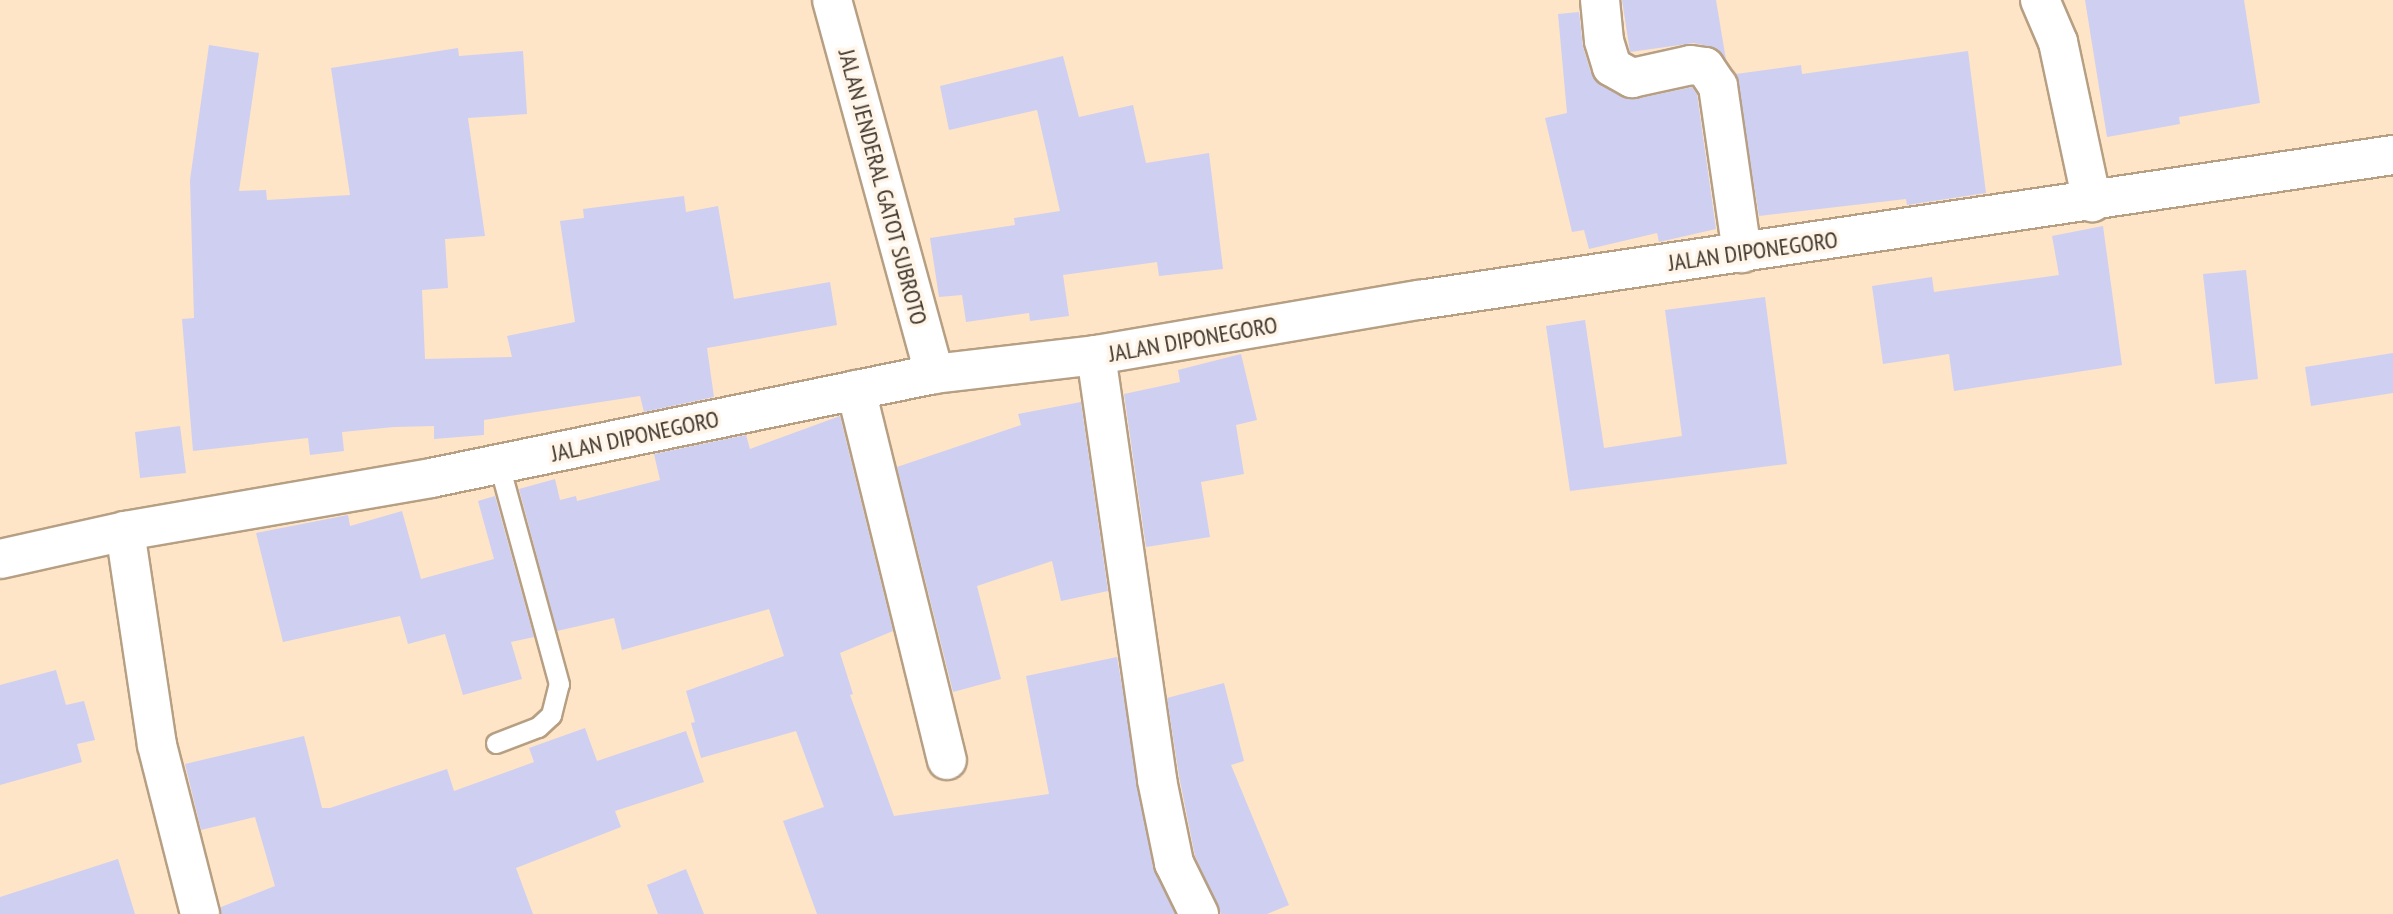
<!DOCTYPE html>
<html>
<head>
<meta charset="utf-8">
<style>
  body { margin:0 }
  #map { position:relative; width:2393px; height:914px; overflow:hidden; background:#fee5c7; font-family:"PT Sans Narrow",sans-serif }
  div>[style] { position:absolute }
  .building>* { inset:0; background:#cfcff2 }
  .roads { filter:drop-shadow(2px 0 #b69f83) drop-shadow(-2px 0 #b69f83) drop-shadow(0 2px #b69f83) drop-shadow(0 -2px #b69f83) }
  .service>* { height:19px; margin:-9.5px; padding:0 9.5px; transform-origin:9.5px; border-radius:9.5px; background:#fff }
  .minor>* { height:38px; margin:-19px; padding:0 19px; transform-origin:19px; border-radius:19px; background:#fff }
  .secondary>* { height:38px; margin:-19px; padding:0 19px; transform-origin:19px; border-radius:19px; background:#fff }
  span { translate:-50% -50%; white-space:nowrap; text-align:center; line-height:1.15; -webkit-text-stroke:7px #fff5e9; paint-order:stroke }
  .street-label { font-size:24px; color:#41372c }
</style>
</head>
<body>
<div id="map">
  <div class="building">
    <div style="clip-path:polygon(1622px 0,1716px 0,1726px 60px,1716px 48px,1694px 43px,1630px 52px)"></div>
    <div style="clip-path:polygon(2085px 0,2244px 0,2260px 103px,2179px 117px,2180px 124px,2107px 137px)"></div>
    <div style="clip-path:polygon(1579px 12px,1583px 47px,1591px 73px,1601px 86px,1636px 99px,1692px 87px,1697px 94px,1716px 229px,1659px 242px,1657px 233px,1589px 249px,1584px 230px,1572px 232px,1545px 118px,1567px 113px,1558px 14px)"></div>
    <div style="clip-path:polygon(209px 45px,259px 53px,239px 191px,266px 190px,267px 200px,350px 195px,331px 68px,458px 48px,459px 56px,523px 51px,527px 114px,468px 118px,485px 236px,445px 239px,448px 288px,422px 290px,425px 359px,512px 357px,507px 336px,575px 322px,560px 221px,584px 218px,583px 209px,684px 196px,686px 212px,718px 206px,734px 299px,830px 282px,837px 325px,707px 348px,714px 397px,644px 412px,640px 396px,484px 420px,484px 435px,434px 439px,434px 426px,394px 427px,342px 432px,344px 451px,310px 455px,308px 438px,193px 451px,182px 319px,194px 318px,190px 180px)"></div>
    <div style="clip-path:polygon(1968px 51px,1986px 193px,1907px 205px,1906px 199px,1759px 216px,1736px 74px,1801px 65px,1802px 74px)"></div>
    <div style="clip-path:polygon(1063px 56px,1079px 117px,1133px 105px,1146px 163px,1209px 153px,1223px 269px,1159px 276px,1157px 262px,1063px 275px,1069px 316px,1030px 321px,1029px 313px,966px 322px,962px 295px,939px 297px,930px 238px,1015px 225px,1014px 218px,1060px 211px,1037px 110px,949px 130px,940px 86px)"></div>
    <div style="clip-path:polygon(2103px 226px,2122px 365px,1954px 391px,1949px 354px,1883px 364px,1872px 286px,1932px 277px,1934px 292px,2059px 275px,2052px 236px)"></div>
    <div style="clip-path:polygon(2246px 270px,2258px 379px,2215px 384px,2203px 274px)"></div>
    <div style="clip-path:polygon(1765px 297px,1787px 464px,1570px 491px,1546px 326px,1585px 320px,1604px 448px,1682px 436px,1665px 310px)"></div>
    <div style="clip-path:polygon(2393px 353px,2393px 393px,2311px 406px,2305px 367px)"></div>
    <div style="clip-path:polygon(1241px 354px,1257px 420px,1236px 425px,1244px 474px,1201px 482px,1210px 537px,1146px 547px,1124px 394px,1180px 382px,1178px 370px)"></div>
    <div style="clip-path:polygon(1081px 402px,1108px 591px,1061px 601px,1052px 561px,977px 586px,1001px 679px,953px 692px,897px 467px,1021px 425px,1018px 414px)"></div>
    <div style="clip-path:polygon(840px 416px,893px 631px,840px 653px,853px 694px,850px 695px,894px 816px,1049px 794px,1026px 676px,1117px 657px,1153px 867px,1175px 914px,817px 914px,783px 821px,824px 807px,796px 731px,701px 758px,691px 723px,695px 722px,686px 691px,784px 656px,769px 609px,622px 650px,614px 618px,557px 631px,519px 489px,555px 479px,560px 500px,576px 496px,577px 501px,660px 480px,654px 454px,746px 435px,750px 449px)"></div>
    <div style="clip-path:polygon(180px 426px,186px 473px,140px 478px,135px 432px)"></div>
    <div style="clip-path:polygon(495px 496px,534px 637px,511px 642px,522px 679px,463px 695px,445px 634px,408px 644px,400px 616px,283px 642px,256px 533px,348px 515px,350px 526px,402px 511px,421px 579px,494px 559px,478px 501px)"></div>
    <div style="clip-path:polygon(56px 670px,66px 705px,84px 701px,95px 740px,77px 744px,82px 762px,0 785px,0 685px)"></div>
    <div style="clip-path:polygon(1224px 683px,1244px 761px,1231px 765px,1289px 905px,1267px 914px,1221px 914px,1195px 856px,1179px 776px,1167px 698px)"></div>
    <div style="clip-path:polygon(585px 728px,597px 761px,686px 731px,704px 782px,615px 811px,621px 827px,516px 868px,533px 914px,221px 914px,221px 907px,275px 886px,255px 817px,201px 830px,185px 764px,304px 736px,322px 808px,330px 808px,447px 769px,454px 791px,534px 762px,529px 748px)"></div>
    <div style="clip-path:polygon(118px 859px,135px 914px,0 914px,0 897px)"></div>
    <div style="clip-path:polygon(686px 869px,704px 914px,658px 914px,647px 885px)"></div>
  </div>
  <div class="roads">
    <div class="service">
      <div style="left:496px;top:743px;width:45px;rotate:-20.9deg"></div>
      <div style="left:538px;top:727px;width:18px;rotate:-43deg"></div>
      <div style="left:551px;top:715px;width:32px;rotate:-76deg"></div>
      <div style="left:559px;top:684px;width:228px;rotate:-105.3deg"></div>
    </div>
    <div class="minor">
      <div style="left:1600px;top:0;width:41px;rotate:84.4deg"></div>
      <div style="left:1604px;top:41px;width:27px;rotate:73deg"></div>
      <div style="left:1612px;top:67px;width:23px;rotate:29deg"></div>
      <div style="left:1632px;top:78px;width:60px;rotate:-12.4deg"></div>
      <div style="left:1691px;top:65px;width:14px;rotate:8deg"></div>
      <div style="left:1705px;top:67px;width:23px;rotate:56deg"></div>
      <div style="left:1718px;top:86px;width:169px;rotate:81.8deg"></div>
      <div style="left:2040px;top:0;width:46px;rotate:66.8deg"></div>
      <div style="left:2058px;top:42px;width:164px;rotate:78deg"></div>
      <div style="left:1096px;top:355px;width:429px;rotate:81.8deg"></div>
      <div style="left:1157px;top:780px;width:85px;rotate:78.4deg"></div>
      <div style="left:1174px;top:863px;width:57px;rotate:63.9deg"></div>
      <div style="left:856px;top:390px;width:381px;rotate:76.2deg"></div>
      <div style="left:125px;top:531px;width:216px;rotate:81.5deg"></div>
      <div style="left:157px;top:745px;width:174px;rotate:75.7deg"></div>
    </div>
    <div class="secondary">
      <div style="left:832px;top:0;width:388px;rotate:74.7deg"></div>
      <div style="left:0;top:559px;width:128px;rotate:-12.6deg"></div>
      <div style="left:125px;top:531px;width:311px;rotate:-9.8deg"></div>
      <div style="left:431px;top:478px;width:514px;rotate:-11.68deg"></div>
      <div style="left:934px;top:374px;width:163px;rotate:-6.7deg"></div>
      <div style="left:1096px;top:355px;width:328px;rotate:-9.7deg"></div>
      <div style="left:1419px;top:300px;width:985px;rotate:-8.47deg"></div>
    </div>
  </div>
  <div class="street-label">
    <span style="left:883px;top:187px;rotate:75deg">JALAN JENDERAL GATOT SUBROTO</span>
    <span style="left:1753px;top:251px;rotate:-8deg">JALAN DIPONEGORO</span>
    <span style="left:1193px;top:339px;rotate:-10deg">JALAN DIPONEGORO</span>
    <span style="left:635px;top:436px;rotate:-12deg">JALAN DIPONEGORO</span>
  </div>
</div>
</body>
</html>
